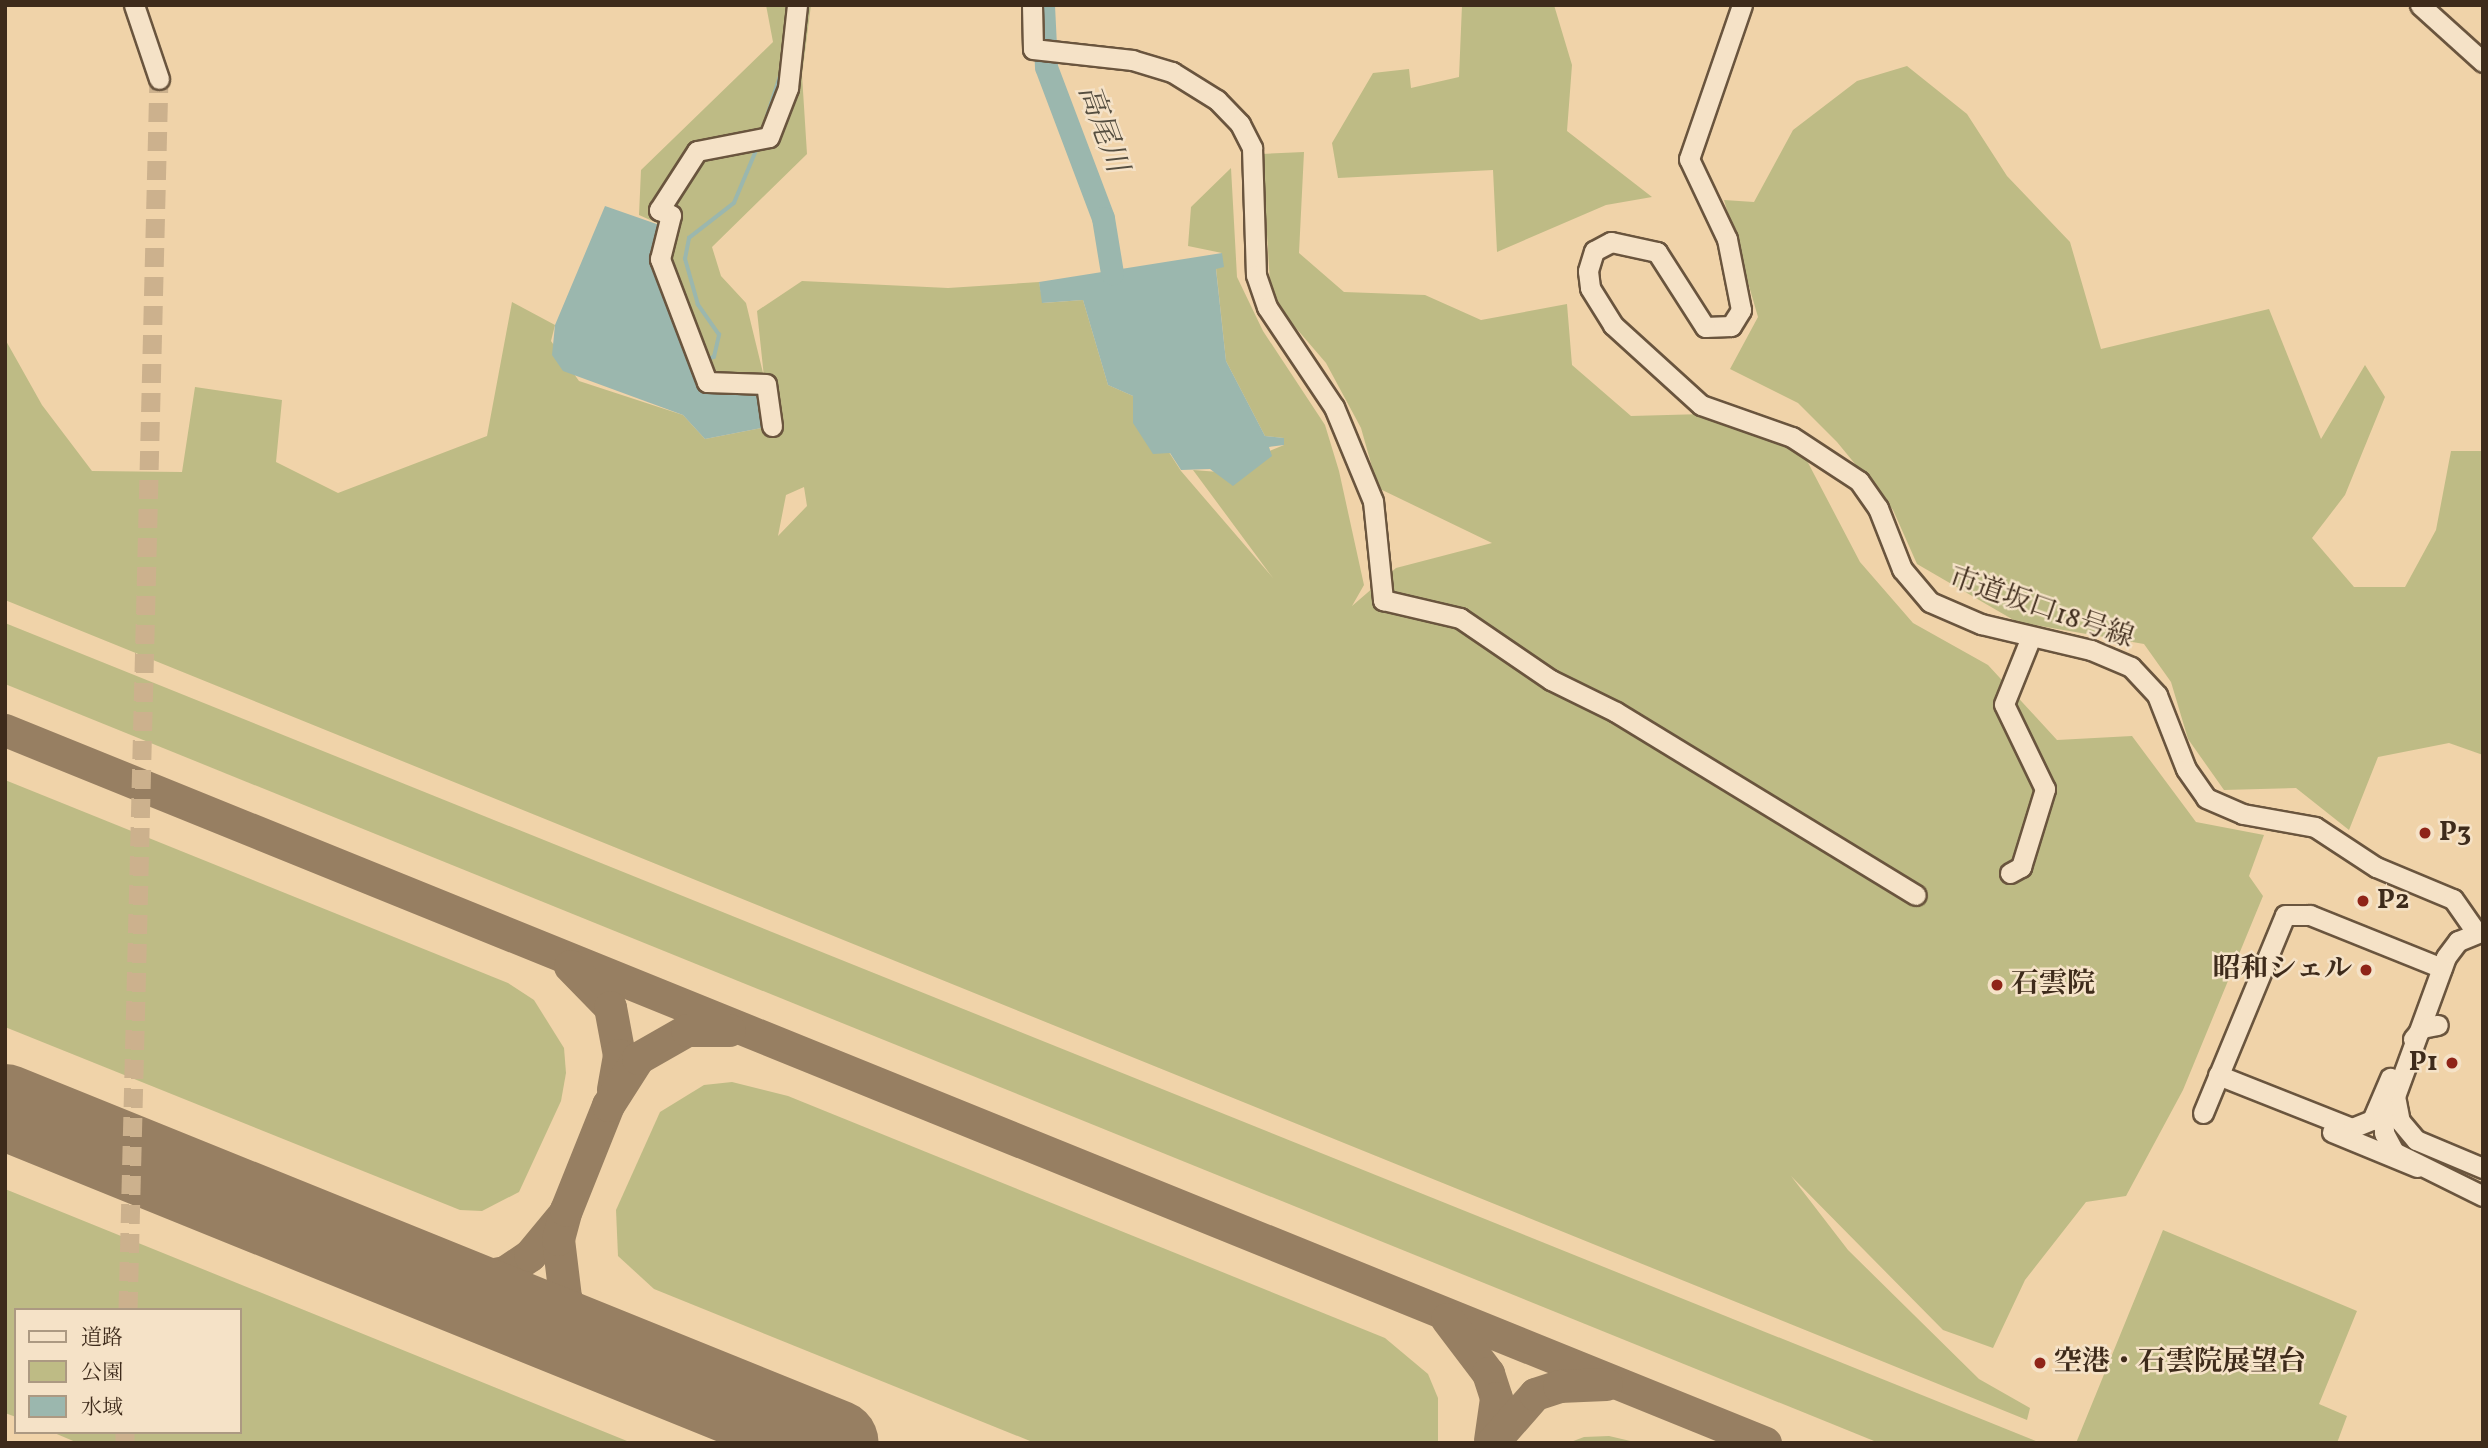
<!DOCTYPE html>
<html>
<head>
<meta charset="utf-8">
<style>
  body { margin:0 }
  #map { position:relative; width:2488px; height:1448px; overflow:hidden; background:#f0d3a9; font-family:Vollkorn,"Noto Serif JP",serif }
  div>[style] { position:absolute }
  .green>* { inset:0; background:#bebb85 }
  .water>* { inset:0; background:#9bb7ae }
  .stream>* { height:3.5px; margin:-1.75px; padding:0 1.75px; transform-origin:1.75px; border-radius:1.75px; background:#9bb7ae }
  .river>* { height:23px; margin:-11.5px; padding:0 11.5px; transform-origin:11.5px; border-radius:11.5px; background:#9bb7ae }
  .taxiway>* { height:33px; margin:-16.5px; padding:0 16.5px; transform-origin:16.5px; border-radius:16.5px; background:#977f62 }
  .runway>* { height:86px; margin:-43px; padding:0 43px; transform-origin:43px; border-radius:43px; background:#977f62 }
  .minor-tunnel>* { height:19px; margin-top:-9.5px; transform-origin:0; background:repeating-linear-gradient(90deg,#ccb18d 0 19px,transparent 0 29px) }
  .roads { filter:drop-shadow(2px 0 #6a553e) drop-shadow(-2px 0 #6a553e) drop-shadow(0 2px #6a553e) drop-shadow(0 -2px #6a553e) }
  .minor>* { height:19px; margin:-9.5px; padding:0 9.5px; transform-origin:9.5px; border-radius:9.5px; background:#f5e2c7 }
  .dots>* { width:19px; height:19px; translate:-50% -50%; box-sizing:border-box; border:4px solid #f5e2c7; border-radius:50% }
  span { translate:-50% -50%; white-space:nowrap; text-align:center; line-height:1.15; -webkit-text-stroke:5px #f5e2c7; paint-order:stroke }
  .street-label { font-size:28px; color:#3e2b1b }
  .poi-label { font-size:28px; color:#3e2b1b; font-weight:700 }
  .left { translate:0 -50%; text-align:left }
  .right { translate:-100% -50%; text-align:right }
  .water-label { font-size:30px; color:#554e40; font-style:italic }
  .frame { position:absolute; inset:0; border:7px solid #3e2b1b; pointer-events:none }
  .legend { position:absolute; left:14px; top:1308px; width:228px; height:126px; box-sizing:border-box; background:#f5e2c7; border:2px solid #ac9982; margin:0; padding:9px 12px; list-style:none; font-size:21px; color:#3e2b1b }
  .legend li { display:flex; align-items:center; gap:14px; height:35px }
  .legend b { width:35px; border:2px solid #ac9982 }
</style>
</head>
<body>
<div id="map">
  <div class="green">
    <div style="clip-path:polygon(evenodd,766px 5px,811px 5px,802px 75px,807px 154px,712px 247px,721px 276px,746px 303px,764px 377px,757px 311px,802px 281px,948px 288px,1039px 282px,1043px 303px,1083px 300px,1108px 385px,1133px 396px,1181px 471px,1273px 578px,1193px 470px,1219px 472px,1284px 445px,1284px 438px,1265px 436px,1226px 361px,1216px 268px,1222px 253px,1188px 246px,1191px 207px,1231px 168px,1237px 277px,1263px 331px,1325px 425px,1339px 471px,1364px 585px,1352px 606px,1396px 568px,1492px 543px,1378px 488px,1361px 428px,1326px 363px,1271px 299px,1262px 154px,1304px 152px,1299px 253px,1344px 292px,1425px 295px,1481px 320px,1567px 304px,1572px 365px,1631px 416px,1704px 414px,1804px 455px,1860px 562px,1913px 623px,1988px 665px,2057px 740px,2132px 736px,2196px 822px,2264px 835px,2249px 876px,2263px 896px,2183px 1090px,2126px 1196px,2086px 1202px,2025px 1280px,1993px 1348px,1943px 1330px,1791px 1176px,1848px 1250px,1979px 1379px,2030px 1408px,2027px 1420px,5px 600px,5px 339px,42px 405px,92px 471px,182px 472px,195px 387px,282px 400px,276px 462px,338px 493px,487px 436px,512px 302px,555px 325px,551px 341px,579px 381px,683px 415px,705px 439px,772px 426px,784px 430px,766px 384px,704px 374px,669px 258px,668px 228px,639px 215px,641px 170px,773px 42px,766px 5px,804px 487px,807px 506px,778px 536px,786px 495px,804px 487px)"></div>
    <div style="clip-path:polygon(1462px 5px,1554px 5px,1572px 65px,1567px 131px,1652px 197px,1606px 205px,1497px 252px,1493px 170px,1338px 178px,1332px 143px,1373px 73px,1409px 69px,1411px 88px,1459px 77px)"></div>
    <div style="clip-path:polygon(1907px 66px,1967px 114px,2007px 176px,2070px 242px,2101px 349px,2269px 309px,2321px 439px,2365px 365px,2385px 397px,2345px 495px,2312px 538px,2354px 587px,2405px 587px,2436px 530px,2451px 451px,2483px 451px,2483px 755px,2449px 743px,2378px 757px,2349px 830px,2296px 788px,2224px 790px,2188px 739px,2171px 682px,2144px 644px,2017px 622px,1917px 564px,1893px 510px,1837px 442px,1798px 403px,1730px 369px,1758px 317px,1724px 200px,1754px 202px,1793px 130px,1857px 81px)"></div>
    <div style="clip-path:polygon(5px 623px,2041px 1443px,1879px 1443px,5px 684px)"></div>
    <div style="clip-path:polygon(5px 780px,508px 983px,534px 1000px,564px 1048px,566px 1073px,561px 1101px,519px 1192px,482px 1211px,460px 1210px,5px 1027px)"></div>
    <div style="clip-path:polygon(732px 1082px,788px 1096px,1385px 1338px,1428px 1374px,1438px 1398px,1438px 1443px,1035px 1443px,654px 1289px,618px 1256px,616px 1210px,660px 1112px,704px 1085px)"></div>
    <div style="clip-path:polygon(5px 1189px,632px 1443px,78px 1443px,52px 1432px,240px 1432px,240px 1310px,16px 1310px,16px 1417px,5px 1413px)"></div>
    <div style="clip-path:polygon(2163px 1230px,2357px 1311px,2319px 1404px,2347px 1416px,2337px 1443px,2076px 1443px)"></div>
    <div style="clip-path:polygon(1609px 1436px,1639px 1443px,1568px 1443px,1584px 1437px)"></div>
  </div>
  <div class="water">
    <div style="clip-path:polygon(605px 206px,668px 228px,660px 259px,707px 382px,766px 384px,772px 426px,705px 439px,683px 415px,563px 371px,552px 355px,555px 325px)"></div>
    <div style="clip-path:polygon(1222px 253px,1224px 267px,1216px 269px,1226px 361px,1265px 436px,1284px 438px,1284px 445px,1269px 447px,1272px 456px,1233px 486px,1210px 469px,1181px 470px,1170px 453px,1153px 454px,1133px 423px,1133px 396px,1108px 385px,1083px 300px,1042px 303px,1039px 282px)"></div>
  </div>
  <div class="stream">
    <div style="left:767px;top:116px;width:45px;rotate:-72deg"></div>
    <div style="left:707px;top:359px;width:7px;rotate:-16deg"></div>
    <div style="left:714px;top:357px;width:23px;rotate:-77deg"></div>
    <div style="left:719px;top:335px;width:37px;rotate:-125deg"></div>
    <div style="left:698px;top:305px;width:48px;rotate:-105.8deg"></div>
    <div style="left:685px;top:259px;width:21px;rotate:-79deg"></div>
    <div style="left:689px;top:238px;width:57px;rotate:-37.9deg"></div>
    <div style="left:734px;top:203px;width:62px;rotate:-67.2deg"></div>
  </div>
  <div class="river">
    <div style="left:1043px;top:5px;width:62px;rotate:87.2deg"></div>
    <div style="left:1046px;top:67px;width:161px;rotate:69.3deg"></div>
    <div style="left:1103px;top:218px;width:56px;rotate:80.7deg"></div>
  </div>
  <div class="taxiway">
    <div style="left:5px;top:730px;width:1899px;rotate:22.05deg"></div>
    <div style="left:570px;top:966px;width:57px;rotate:45.7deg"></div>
    <div style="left:610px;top:1007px;width:49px;rotate:79.4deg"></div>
    <div style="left:619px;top:1055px;width:35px;rotate:100deg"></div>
    <div style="left:421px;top:1275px;width:32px;rotate:13deg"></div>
    <div style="left:452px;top:1282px;width:54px;rotate:-10.7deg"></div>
    <div style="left:505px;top:1272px;width:30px;rotate:-34deg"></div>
    <div style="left:530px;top:1255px;width:52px;rotate:-50.5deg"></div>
    <div style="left:1447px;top:1319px;width:68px;rotate:52.8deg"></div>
    <div style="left:1488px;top:1373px;width:26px;rotate:72deg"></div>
    <div style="left:1496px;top:1398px;width:42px;rotate:98.1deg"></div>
    <div style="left:623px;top:1357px;width:58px;rotate:-142deg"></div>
    <div style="left:577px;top:1321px;width:27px;rotate:-117deg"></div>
    <div style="left:565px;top:1297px;width:58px;rotate:-96.9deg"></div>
    <div style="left:558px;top:1239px;width:30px;rotate:-75deg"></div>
    <div style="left:566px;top:1210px;width:113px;rotate:-68.2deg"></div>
    <div style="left:608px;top:1105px;width:56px;rotate:-57.4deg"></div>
    <div style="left:638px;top:1058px;width:56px;rotate:-29.7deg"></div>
    <div style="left:687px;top:1030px;width:42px"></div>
    <div style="left:1492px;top:1443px;width:65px;rotate:-48.7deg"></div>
    <div style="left:1535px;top:1394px;width:25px;rotate:-18deg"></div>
    <div style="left:1559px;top:1386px;width:47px;rotate:-2.4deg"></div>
  </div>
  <div class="runway">
    <div style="left:5px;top:1107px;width:896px;rotate:22.02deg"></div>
  </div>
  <div class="minor-tunnel">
    <div style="left:128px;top:1310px;width:1231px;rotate:-88.56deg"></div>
    <div style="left:125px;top:1443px;width:11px;rotate:-90deg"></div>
  </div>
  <div class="roads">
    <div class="minor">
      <div style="left:134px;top:5px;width:78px;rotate:71.3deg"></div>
      <div style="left:1032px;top:5px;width:44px;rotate:88.7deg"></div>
      <div style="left:1033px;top:49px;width:100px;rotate:6.3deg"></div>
      <div style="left:1132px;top:60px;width:42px;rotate:16.7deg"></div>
      <div style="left:1172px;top:72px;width:53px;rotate:31.9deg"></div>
      <div style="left:1217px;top:100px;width:33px;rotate:46deg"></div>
      <div style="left:1240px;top:124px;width:27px;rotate:63deg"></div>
      <div style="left:1252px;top:148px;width:127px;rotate:88.2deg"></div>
      <div style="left:1256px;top:275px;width:34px;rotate:71deg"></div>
      <div style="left:1267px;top:307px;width:120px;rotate:56.2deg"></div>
      <div style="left:1334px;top:407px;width:102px;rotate:67.5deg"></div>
      <div style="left:1373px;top:501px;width:100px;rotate:84.2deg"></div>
      <div style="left:1383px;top:600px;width:79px;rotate:13.2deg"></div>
      <div style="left:1460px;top:618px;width:110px;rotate:34.3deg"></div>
      <div style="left:1551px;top:680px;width:72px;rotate:26.2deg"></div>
      <div style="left:1616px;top:712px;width:351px;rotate:31.4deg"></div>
      <div style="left:1742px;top:5px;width:163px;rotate:109deg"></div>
      <div style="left:1689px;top:159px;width:89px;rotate:64.6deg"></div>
      <div style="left:1727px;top:239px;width:72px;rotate:78.8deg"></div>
      <div style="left:1741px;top:310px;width:19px;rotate:122deg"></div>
      <div style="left:1731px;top:326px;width:26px;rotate:178deg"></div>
      <div style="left:1705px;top:327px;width:89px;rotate:-122.6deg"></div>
      <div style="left:1657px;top:252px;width:47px;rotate:-167.7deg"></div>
      <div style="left:1611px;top:242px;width:19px;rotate:152deg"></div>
      <div style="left:1594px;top:251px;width:21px;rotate:107deg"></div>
      <div style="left:1588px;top:271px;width:17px;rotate:83deg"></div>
      <div style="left:1590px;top:288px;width:44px;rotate:58.1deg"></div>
      <div style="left:1613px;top:325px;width:119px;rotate:42.3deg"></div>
      <div style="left:1701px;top:405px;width:96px;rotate:19.4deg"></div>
      <div style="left:1792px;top:437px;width:80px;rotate:33.3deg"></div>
      <div style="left:1859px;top:481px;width:33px;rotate:55deg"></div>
      <div style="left:1878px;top:508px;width:66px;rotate:68.5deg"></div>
      <div style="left:1902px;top:569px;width:43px;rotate:49.7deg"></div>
      <div style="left:1930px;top:602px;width:56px;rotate:23.3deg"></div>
      <div style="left:1981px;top:624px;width:113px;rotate:13.3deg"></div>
      <div style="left:2091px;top:650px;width:43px;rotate:23deg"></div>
      <div style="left:2131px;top:667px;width:38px;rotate:47deg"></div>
      <div style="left:2157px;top:695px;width:79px;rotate:68.6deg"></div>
      <div style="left:2186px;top:769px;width:35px;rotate:55deg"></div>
      <div style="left:2206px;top:798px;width:40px;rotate:23.4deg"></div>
      <div style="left:2243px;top:814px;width:73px;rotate:10.2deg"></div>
      <div style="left:2315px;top:827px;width:73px;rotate:33.3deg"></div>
      <div style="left:2376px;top:867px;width:83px;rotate:22.6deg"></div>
      <div style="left:2453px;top:899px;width:40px;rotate:55.1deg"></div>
      <div style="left:2420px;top:5px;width:85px;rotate:42.1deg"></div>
      <div style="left:772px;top:426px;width:42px;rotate:-98.1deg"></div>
      <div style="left:766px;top:384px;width:59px;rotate:-178.1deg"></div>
      <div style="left:707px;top:382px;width:132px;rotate:-110.9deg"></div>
      <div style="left:660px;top:259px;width:45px;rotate:-76deg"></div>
      <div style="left:671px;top:215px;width:13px;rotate:-157deg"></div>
      <div style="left:659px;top:210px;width:70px;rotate:-57.2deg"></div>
      <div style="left:697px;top:151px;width:73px;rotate:-11deg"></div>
      <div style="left:769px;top:137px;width:53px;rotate:-68.8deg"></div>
      <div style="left:788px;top:88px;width:83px;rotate:-83.8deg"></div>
      <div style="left:2010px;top:873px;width:13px;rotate:-29deg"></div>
      <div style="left:2021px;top:867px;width:82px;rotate:-72.9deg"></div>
      <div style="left:2045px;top:789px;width:94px;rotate:-115.8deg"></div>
      <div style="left:2004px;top:704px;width:72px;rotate:-68.1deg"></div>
      <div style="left:2483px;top:931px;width:27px;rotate:158deg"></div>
      <div style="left:2458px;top:941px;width:20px;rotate:127deg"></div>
      <div style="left:2446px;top:957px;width:148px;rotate:110.1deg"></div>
      <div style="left:2395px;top:1096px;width:25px;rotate:79deg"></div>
      <div style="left:2400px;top:1121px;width:25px;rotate:50deg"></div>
      <div style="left:2416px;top:1140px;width:73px;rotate:22.7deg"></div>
      <div style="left:2413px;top:1039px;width:14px;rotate:-51deg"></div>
      <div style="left:2422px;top:1028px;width:16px;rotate:-11deg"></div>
      <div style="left:2218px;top:1075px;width:144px;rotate:21.6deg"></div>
      <div style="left:2352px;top:1128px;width:22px;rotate:-22deg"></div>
      <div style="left:2372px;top:1120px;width:46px;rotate:-66.8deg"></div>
      <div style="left:2382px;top:1102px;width:31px;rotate:86deg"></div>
      <div style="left:2384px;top:1133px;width:21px;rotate:62deg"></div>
      <div style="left:2394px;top:1152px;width:99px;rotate:26.3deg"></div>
      <div style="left:2203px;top:1113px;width:214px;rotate:-67.5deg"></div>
      <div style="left:2285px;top:915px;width:25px"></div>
      <div style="left:2310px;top:915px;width:142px;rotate:21.9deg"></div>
      <div style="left:2332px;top:1132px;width:92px;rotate:22.4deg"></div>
    </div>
  </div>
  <div class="dots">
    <div style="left:2425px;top:833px;background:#8f2418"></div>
    <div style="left:2363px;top:901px;background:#8f2418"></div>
    <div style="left:2366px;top:970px;background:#8f2418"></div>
    <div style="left:1997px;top:985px;background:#8f2418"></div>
    <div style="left:2452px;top:1063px;background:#8f2418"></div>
    <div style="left:2040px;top:1363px;background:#8f2418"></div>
  </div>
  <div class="street-label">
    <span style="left:2041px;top:609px;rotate:19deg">市道坂口18号線</span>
  </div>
  <div class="poi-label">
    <span class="left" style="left:2439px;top:833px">P3</span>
    <span class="left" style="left:2377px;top:901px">P2</span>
    <span class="right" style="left:2352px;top:970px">昭和シェル</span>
    <span class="left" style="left:2011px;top:985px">石雲院</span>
    <span class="right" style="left:2438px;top:1063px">P1</span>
    <span class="left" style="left:2054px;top:1363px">空港・石雲院展望台</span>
  </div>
  <div class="water-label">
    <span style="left:1102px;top:129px;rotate:70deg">高尾川</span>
  </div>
  <div class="frame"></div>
  <ul class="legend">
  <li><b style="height:9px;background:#f5e2c7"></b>道路</li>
  <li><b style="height:19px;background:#bebb85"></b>公園</li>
  <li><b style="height:19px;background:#9bb7ae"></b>水域</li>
  </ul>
</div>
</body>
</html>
